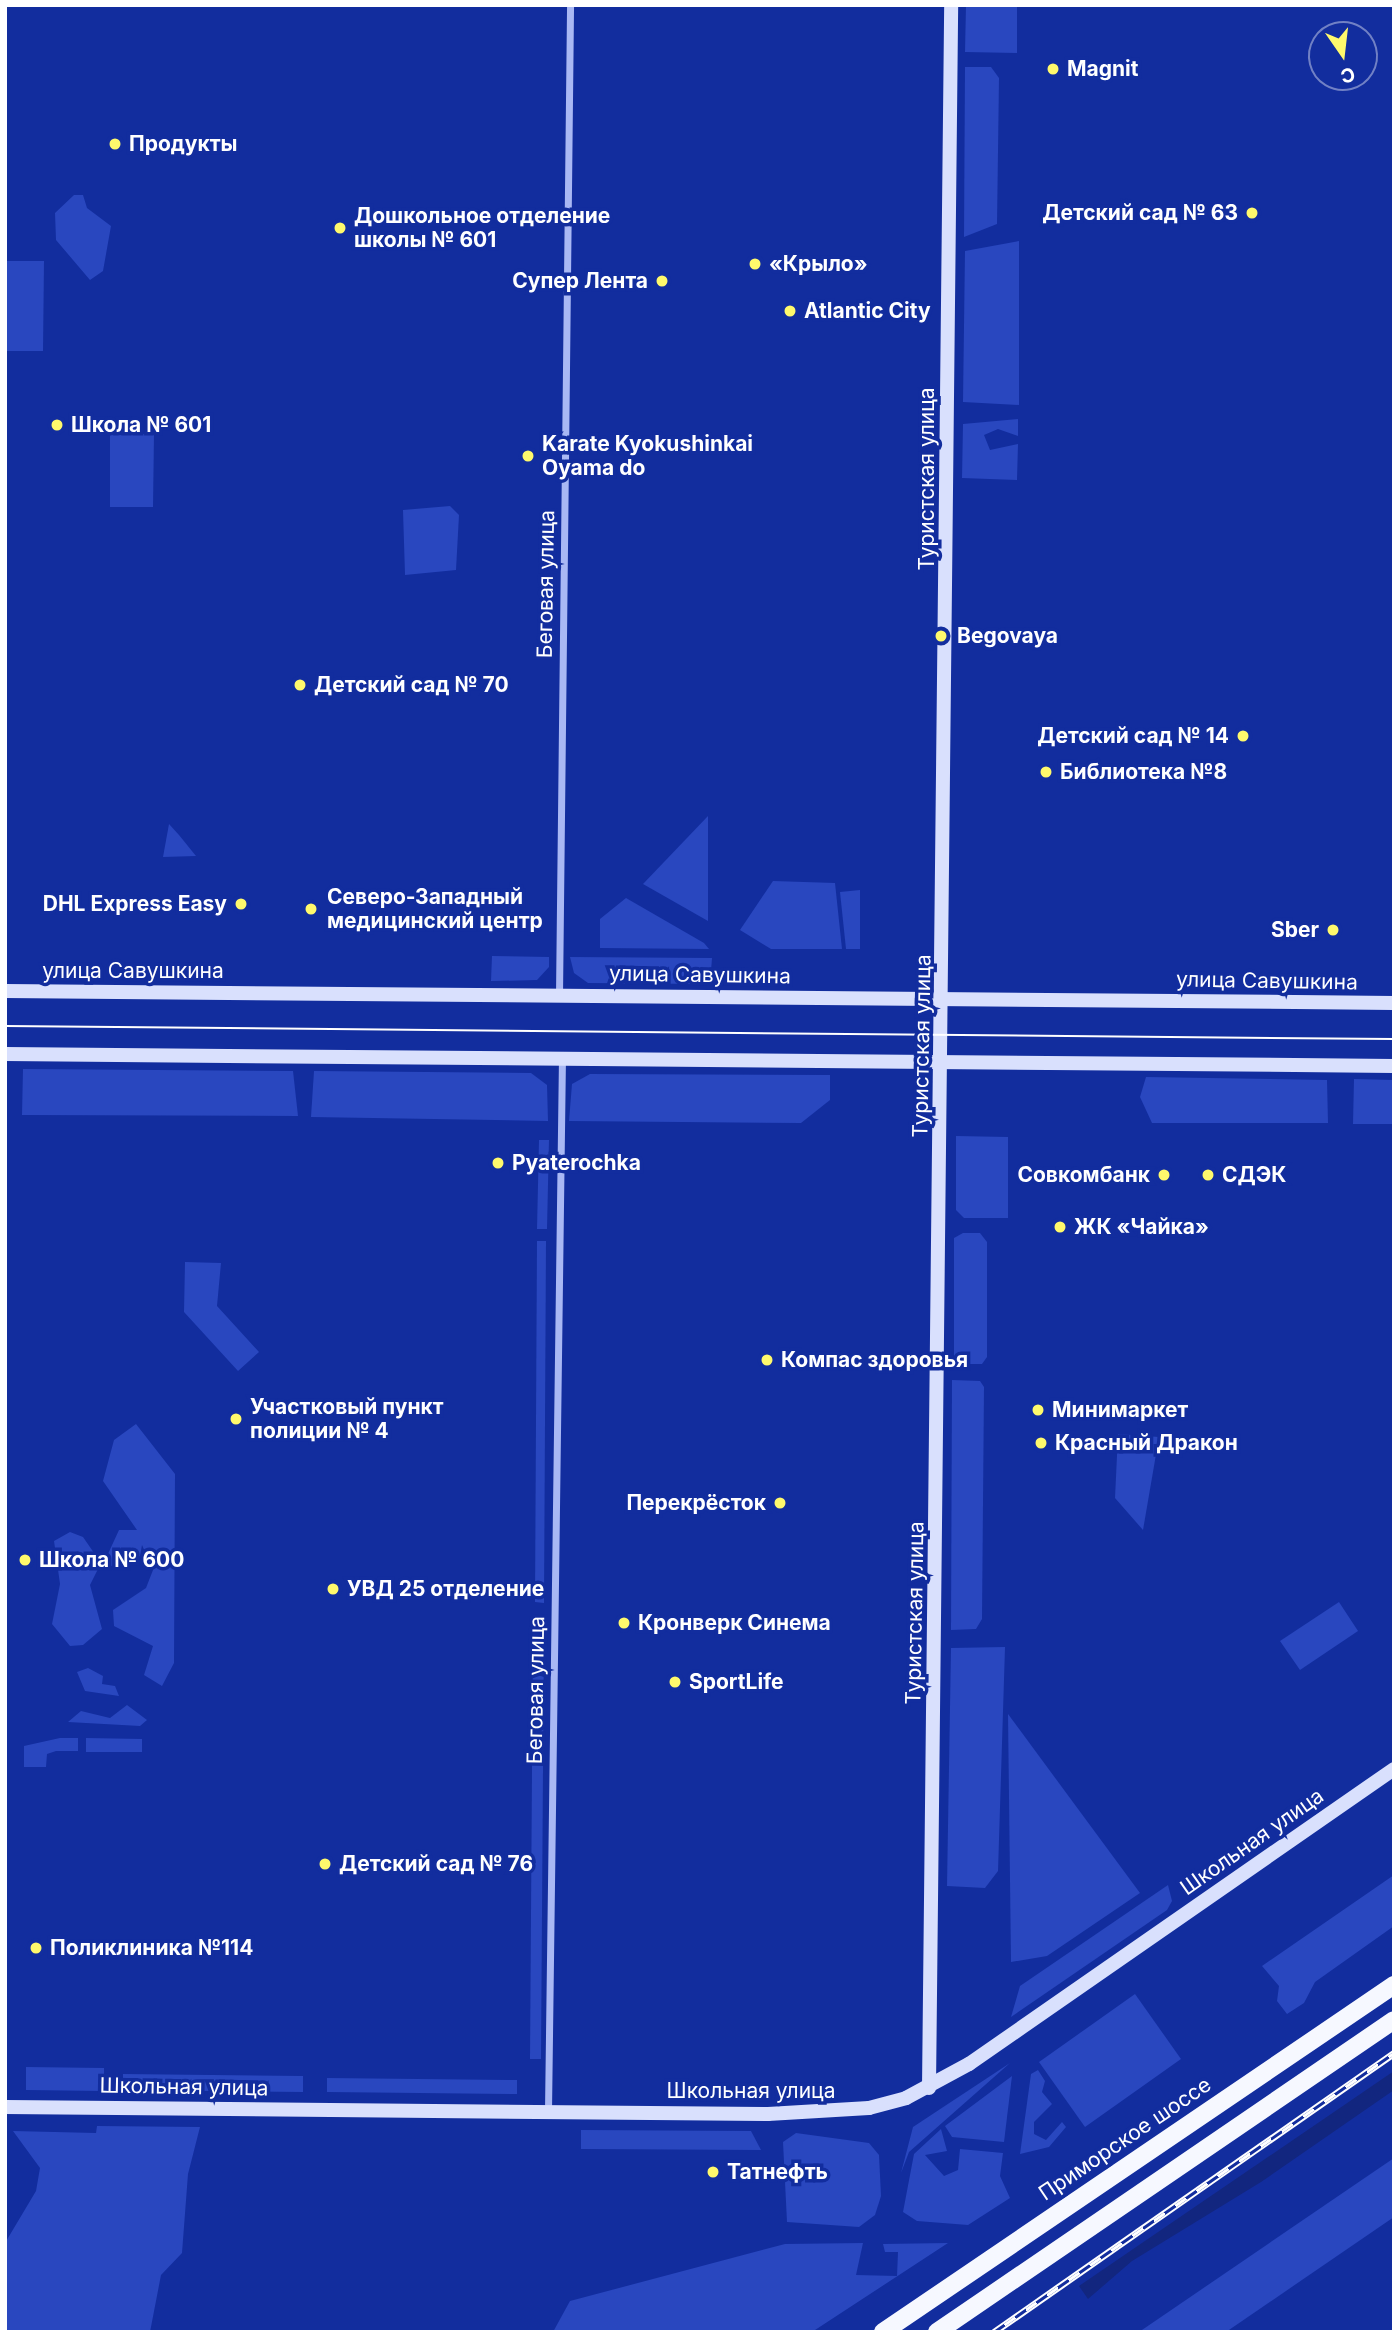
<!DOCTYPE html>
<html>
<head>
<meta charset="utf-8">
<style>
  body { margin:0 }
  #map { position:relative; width:1399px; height:2337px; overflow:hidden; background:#122d9e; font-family:Inter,sans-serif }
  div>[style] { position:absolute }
  .green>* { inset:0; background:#2947bf }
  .water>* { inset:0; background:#12267f }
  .street>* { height:7px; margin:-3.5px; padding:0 3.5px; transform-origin:3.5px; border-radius:3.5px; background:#a9b8f4 }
  .secondary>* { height:14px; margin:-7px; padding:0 7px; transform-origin:7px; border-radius:7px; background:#d9e0fd }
  .primary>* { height:18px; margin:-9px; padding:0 9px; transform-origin:9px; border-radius:9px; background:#f6f8ff }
  .tram>* { height:2px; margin:-1px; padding:0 1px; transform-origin:1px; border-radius:1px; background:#fff }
  .rail>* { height:7px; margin-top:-3.5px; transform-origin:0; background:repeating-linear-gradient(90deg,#122d9e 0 13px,#fff 0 26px); box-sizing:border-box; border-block:2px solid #fff }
  .dots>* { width:19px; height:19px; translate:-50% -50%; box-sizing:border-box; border:4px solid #122d9e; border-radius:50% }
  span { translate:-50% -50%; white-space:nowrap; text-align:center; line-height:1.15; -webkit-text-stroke:7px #122d9e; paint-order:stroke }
  .poi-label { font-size:21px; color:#fff; font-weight:700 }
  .left { translate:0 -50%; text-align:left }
  .right { translate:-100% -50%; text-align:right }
  .street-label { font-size:21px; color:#fff }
  .frame { position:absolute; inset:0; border:7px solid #fff; pointer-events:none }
  .north { position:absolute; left:1308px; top:21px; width:70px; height:70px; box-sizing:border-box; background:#122d9e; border:2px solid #7181c5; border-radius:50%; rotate:166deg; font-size:19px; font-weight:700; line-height:28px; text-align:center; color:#fff }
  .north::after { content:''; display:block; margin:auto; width:24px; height:32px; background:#fff96c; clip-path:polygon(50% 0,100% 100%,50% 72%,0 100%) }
</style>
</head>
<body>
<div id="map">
  <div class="green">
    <div style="clip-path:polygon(966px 5px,1017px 5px,1017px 53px,965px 52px)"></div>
    <div style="clip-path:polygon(965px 67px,991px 67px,999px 78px,997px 224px,964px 237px)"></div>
    <div style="clip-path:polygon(74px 195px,83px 195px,87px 208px,111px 226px,103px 271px,90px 280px,56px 240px,55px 213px)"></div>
    <div style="clip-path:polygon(1019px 241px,1019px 405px,963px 402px,965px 251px)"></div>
    <div style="clip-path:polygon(5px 261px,44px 261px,43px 351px,5px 351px)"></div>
    <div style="clip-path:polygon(1018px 419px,1018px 436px,998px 429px,984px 435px,990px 450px,1018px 444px,1017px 480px,962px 478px,963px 424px)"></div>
    <div style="clip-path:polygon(110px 434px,154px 434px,153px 507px,110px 507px)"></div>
    <div style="clip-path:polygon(450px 506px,459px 515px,456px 570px,405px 575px,403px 510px)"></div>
    <div style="clip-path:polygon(708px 816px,708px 921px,643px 884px)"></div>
    <div style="clip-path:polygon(169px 824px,179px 835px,196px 856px,163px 857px)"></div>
    <div style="clip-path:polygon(773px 881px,835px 883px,842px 949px,771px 949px,740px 930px)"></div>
    <div style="clip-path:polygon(860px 890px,860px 949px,846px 949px,840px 892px)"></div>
    <div style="clip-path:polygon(626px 898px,704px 943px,709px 949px,600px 948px,600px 919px)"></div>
    <div style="clip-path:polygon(492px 956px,549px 957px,549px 967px,537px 980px,491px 981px)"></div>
    <div style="clip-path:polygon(570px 957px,712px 958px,711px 971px,704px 984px,588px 983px,574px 973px)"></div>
    <div style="clip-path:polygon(23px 1069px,293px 1071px,298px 1116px,22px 1115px)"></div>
    <div style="clip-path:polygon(314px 1071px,531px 1073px,547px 1085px,548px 1121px,311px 1117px)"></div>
    <div style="clip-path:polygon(590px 1074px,830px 1075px,830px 1100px,801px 1123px,569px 1121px,572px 1084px)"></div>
    <div style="clip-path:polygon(1146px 1077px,1327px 1080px,1328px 1123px,1152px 1123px,1140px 1097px)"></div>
    <div style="clip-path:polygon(1354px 1079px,1394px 1080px,1394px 1124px,1353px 1124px)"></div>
    <div style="clip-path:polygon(956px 1136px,1008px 1137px,1008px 1218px,964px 1218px,956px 1210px)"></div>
    <div style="clip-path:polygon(539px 1140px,549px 1140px,547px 1229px,537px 1229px)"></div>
    <div style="clip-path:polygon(963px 1233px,980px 1233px,987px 1242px,987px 1357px,982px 1364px,954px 1364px,954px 1238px)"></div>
    <div style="clip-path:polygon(537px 1241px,546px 1241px,544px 1603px,535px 1602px)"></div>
    <div style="clip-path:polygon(185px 1262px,221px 1263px,217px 1306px,259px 1352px,238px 1371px,184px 1312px)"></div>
    <div style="clip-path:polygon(952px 1380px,980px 1381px,984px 1387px,982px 1619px,976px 1629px,951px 1630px)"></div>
    <div style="clip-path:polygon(136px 1424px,175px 1474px,174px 1663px,162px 1686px,144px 1675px,153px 1646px,114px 1626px,113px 1610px,146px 1588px,153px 1570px,142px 1545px,140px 1556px,126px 1562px,111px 1566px,107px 1556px,119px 1530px,137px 1530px,103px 1481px,114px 1440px)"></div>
    <div style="clip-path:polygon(1118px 1434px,1159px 1437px,1143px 1530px,1115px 1498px)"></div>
    <div style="clip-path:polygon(70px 1532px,83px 1537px,101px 1563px,90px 1585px,102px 1629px,83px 1645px,70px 1646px,52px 1624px,60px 1584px,54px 1541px)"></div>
    <div style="clip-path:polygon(1339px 1602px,1358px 1631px,1300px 1670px,1280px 1641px)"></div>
    <div style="clip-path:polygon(544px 1625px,541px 2059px,530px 2059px,533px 1626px)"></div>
    <div style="clip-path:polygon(1005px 1647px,998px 1871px,985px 1888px,947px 1886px,951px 1648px)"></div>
    <div style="clip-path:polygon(88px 1668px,103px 1676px,102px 1684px,115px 1686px,119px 1696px,85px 1691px,77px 1672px)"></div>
    <div style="clip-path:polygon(127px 1705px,147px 1720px,140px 1726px,68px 1722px,81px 1711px,110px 1718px)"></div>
    <div style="clip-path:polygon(1008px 1714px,1140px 1893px,1047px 1956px,1011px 1962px)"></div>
    <div style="clip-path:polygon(60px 1738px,78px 1738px,78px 1751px,56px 1751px,47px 1754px,46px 1767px,24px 1767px,24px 1746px)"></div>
    <div style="clip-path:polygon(86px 1738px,142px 1739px,142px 1752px,86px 1752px)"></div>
    <div style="clip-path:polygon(1394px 1875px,1394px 1926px,1315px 1982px,1304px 2003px,1287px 2014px,1277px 2001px,1279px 1986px,1262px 1966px)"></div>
    <div style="clip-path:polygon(1168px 1885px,1172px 1901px,1167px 1910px,1011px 2017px,1020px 1986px)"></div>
    <div style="clip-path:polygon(1135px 1994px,1181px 2059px,1085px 2127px,1039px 2062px)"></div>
    <div style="clip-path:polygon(1010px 2063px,909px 2152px,901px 2173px,913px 2127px)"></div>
    <div style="clip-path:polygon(26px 2067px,104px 2068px,104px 2091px,26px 2090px)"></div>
    <div style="clip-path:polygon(1038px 2070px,1045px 2081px,1042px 2092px,1052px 2104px,1034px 2122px,1034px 2134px,1046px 2140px,1062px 2122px,1066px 2127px,1049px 2147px,1020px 2154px,1031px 2074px)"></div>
    <div style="clip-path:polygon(123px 2074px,303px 2076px,303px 2092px,123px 2090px)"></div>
    <div style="clip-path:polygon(1012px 2076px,1004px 2142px,952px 2137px,945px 2126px)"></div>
    <div style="clip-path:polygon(327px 2078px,517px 2080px,517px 2094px,327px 2092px)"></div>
    <div style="clip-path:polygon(97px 2126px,200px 2127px,188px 2174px,182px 2253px,161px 2275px,150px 2332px,5px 2332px,5px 2243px,36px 2191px,40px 2168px,13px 2131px,96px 2133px)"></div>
    <div style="clip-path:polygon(941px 2129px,947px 2151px,925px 2155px,944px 2176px,958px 2170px,960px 2149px,1003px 2153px,1000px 2176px,1010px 2198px,968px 2225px,917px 2221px,903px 2212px,914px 2154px)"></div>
    <div style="clip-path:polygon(581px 2130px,751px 2131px,761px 2150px,581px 2149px)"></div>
    <div style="clip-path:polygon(796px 2133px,869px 2143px,879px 2155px,881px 2196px,875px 2215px,859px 2227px,787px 2222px,783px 2142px)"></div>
    <div style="clip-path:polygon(1394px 2158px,1394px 2217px,1226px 2332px,1139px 2332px)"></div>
    <div style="clip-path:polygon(863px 2243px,856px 2275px,897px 2276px,898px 2252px,885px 2252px,883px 2244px,948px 2243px,812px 2332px,553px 2332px,570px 2301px,785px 2244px)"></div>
  </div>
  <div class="water">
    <div style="clip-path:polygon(1394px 2071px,1394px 2090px,1261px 2182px,1132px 2261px,1088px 2299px,1079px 2286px)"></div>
  </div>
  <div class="street">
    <div style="left:559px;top:995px;width:990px;rotate:-89.36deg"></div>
    <div style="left:548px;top:2111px;width:1052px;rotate:-89.24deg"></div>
  </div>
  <div class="secondary">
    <div style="left:5px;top:991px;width:1389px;rotate:0.49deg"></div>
    <div style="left:5px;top:1054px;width:1389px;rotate:0.49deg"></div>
    <div style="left:929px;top:2088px;width:2083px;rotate:-89.39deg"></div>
    <div style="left:5px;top:2107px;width:763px;rotate:0.53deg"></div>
    <div style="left:768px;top:2114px;width:101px;rotate:-3.4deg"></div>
    <div style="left:869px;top:2108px;width:38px;rotate:-15deg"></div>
    <div style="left:906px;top:2098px;width:72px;rotate:-28.4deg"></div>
    <div style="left:969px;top:2064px;width:517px;rotate:-34.77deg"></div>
  </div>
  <div class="primary">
    <div style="left:883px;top:2332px;width:618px;rotate:-34.18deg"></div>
    <div style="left:937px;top:2332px;width:553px;rotate:-34.32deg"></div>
  </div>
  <div class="tram">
    <div style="left:5px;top:1026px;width:1389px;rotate:0.54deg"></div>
  </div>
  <div class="rail">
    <div style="left:994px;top:2332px;width:488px;rotate:-34.9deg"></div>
  </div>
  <div class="dots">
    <div style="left:1053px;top:69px;background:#fff96c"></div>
    <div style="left:115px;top:144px;background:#fff96c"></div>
    <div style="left:1252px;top:213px;background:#fff96c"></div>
    <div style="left:340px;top:228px;background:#fff96c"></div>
    <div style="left:755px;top:264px;background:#fff96c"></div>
    <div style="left:662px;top:281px;background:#fff96c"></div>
    <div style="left:790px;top:311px;background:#fff96c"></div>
    <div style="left:57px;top:425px;background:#fff96c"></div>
    <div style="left:528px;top:456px;background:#fff96c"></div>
    <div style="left:941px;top:636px;background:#fff96c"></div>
    <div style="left:300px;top:685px;background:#fff96c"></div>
    <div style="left:1243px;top:736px;background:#fff96c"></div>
    <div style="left:1046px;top:772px;background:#fff96c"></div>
    <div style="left:241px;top:904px;background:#fff96c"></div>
    <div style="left:311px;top:909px;background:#fff96c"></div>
    <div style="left:1333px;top:930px;background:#fff96c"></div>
    <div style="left:498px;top:1163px;background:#fff96c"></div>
    <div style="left:1164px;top:1175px;background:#fff96c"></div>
    <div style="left:1208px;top:1175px;background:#fff96c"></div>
    <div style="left:1060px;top:1227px;background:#fff96c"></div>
    <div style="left:767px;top:1360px;background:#fff96c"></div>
    <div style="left:1038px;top:1410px;background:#fff96c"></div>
    <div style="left:236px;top:1419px;background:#fff96c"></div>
    <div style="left:1041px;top:1443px;background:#fff96c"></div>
    <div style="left:780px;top:1503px;background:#fff96c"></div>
    <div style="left:25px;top:1560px;background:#fff96c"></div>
    <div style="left:333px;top:1589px;background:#fff96c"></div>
    <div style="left:624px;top:1623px;background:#fff96c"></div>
    <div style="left:675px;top:1682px;background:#fff96c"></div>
    <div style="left:325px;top:1864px;background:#fff96c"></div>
    <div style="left:36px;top:1948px;background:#fff96c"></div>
    <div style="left:713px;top:2172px;background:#fff96c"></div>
  </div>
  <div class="poi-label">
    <span class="left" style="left:1067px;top:69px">Magnit</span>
    <span class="left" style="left:129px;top:144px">Продукты</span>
    <span class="right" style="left:1238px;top:213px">Детский сад № 63</span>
    <span class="left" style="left:354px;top:228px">Дошкольное отделение<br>школы № 601</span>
    <span class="left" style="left:769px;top:264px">«Крыло»</span>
    <span class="right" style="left:648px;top:281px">Супер Лента</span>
    <span class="left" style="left:804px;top:311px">Atlantic City</span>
    <span class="left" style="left:71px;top:425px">Школа № 601</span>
    <span class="left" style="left:542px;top:456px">Karate Kyokushinkai<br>Oyama do</span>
    <span class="left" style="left:957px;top:636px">Begovaya</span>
    <span class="left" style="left:314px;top:685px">Детский сад № 70</span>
    <span class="right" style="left:1229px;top:736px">Детский сад № 14</span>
    <span class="left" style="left:1060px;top:772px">Библиотека №8</span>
    <span class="left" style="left:327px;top:909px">Северо-Западный<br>медицинский центр</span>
    <span class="right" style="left:227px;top:904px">DHL Express Easy</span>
    <span class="right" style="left:1319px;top:930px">Sber</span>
    <span class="left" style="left:512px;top:1163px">Pyaterochka</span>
    <span class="right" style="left:1150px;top:1175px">Совкомбанк</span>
    <span class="left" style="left:1222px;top:1175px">СДЭК</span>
    <span class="left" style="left:1074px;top:1227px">ЖК «Чайка»</span>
    <span class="left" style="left:781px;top:1360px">Компас здоровья</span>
    <span class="left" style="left:250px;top:1419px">Участковый пункт<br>полиции № 4</span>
    <span class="left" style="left:1052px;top:1410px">Минимаркет</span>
    <span class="left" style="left:1055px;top:1443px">Красный Дракон</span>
    <span class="right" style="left:766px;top:1503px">Перекрёсток</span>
    <span class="left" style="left:39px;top:1560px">Школа № 600</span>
    <span class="left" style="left:347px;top:1589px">УВД 25 отделение</span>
    <span class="left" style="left:638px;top:1623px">Кронверк Синема</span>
    <span class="left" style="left:689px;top:1682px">SportLife</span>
    <span class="left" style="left:339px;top:1864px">Детский сад № 76</span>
    <span class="left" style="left:50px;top:1948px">Поликлиника №114</span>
    <span class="left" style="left:727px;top:2172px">Татнефть</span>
  </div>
  <div class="street-label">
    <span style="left:927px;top:479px;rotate:-90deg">Туристская улица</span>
    <span style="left:546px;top:584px;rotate:-89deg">Беговая улица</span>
    <span style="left:133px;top:971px">улица Савушкина</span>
    <span style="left:700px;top:975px;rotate:1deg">улица Савушкина</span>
    <span style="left:1267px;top:981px;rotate:1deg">улица Савушкина</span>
    <span style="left:922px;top:1046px;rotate:-89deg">Туристская улица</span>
    <span style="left:915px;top:1613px;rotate:-89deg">Туристская улица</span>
    <span style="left:536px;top:1690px;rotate:-89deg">Беговая улица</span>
    <span style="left:1252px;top:1842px;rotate:-35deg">Школьная улица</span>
    <span style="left:184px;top:2087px;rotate:1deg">Школьная улица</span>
    <span style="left:751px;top:2091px">Школьная улица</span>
    <span style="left:1125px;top:2139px;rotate:-34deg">Приморское шоссе</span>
  </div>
  <div class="frame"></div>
  <div class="north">С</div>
</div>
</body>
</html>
